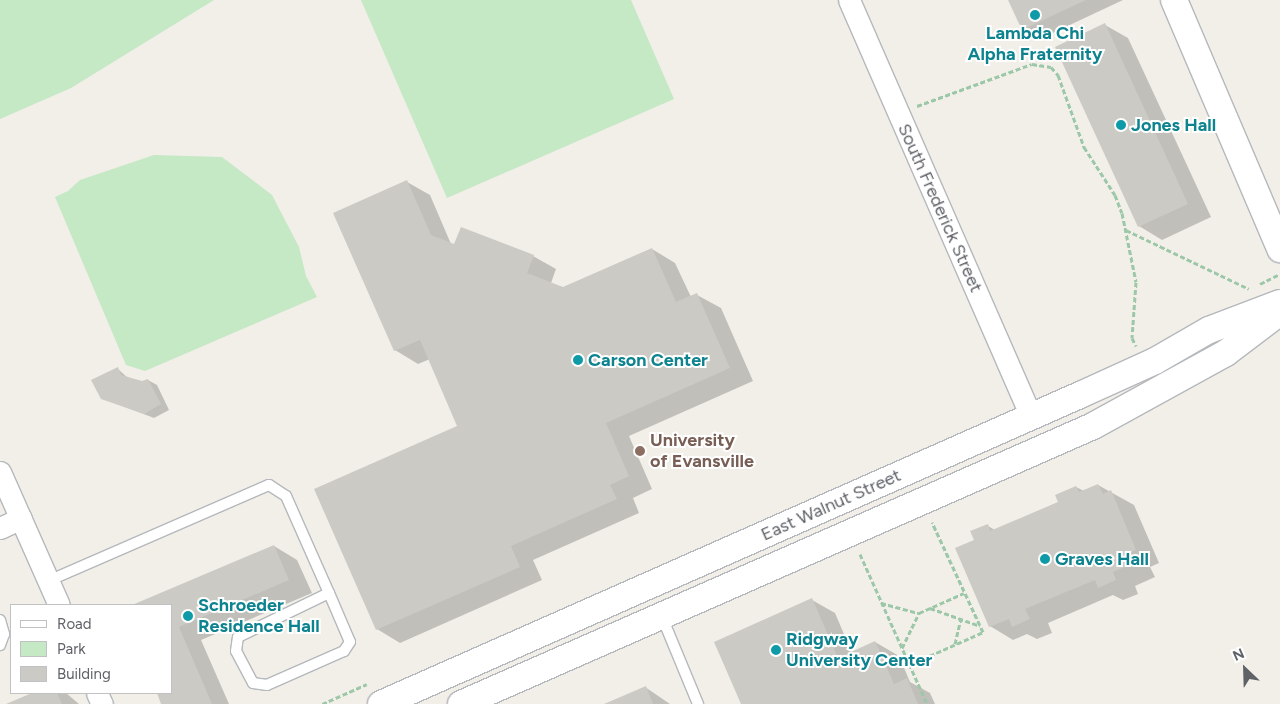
<!DOCTYPE html>
<html>
<head>
<meta charset="utf-8">
<style>
  body { margin:0 }
  #map { position:relative; width:1280px; height:704px; overflow:hidden; background:#f1efe8; font-family:Figtree,sans-serif }
  div>[style] { position:absolute }
  .green>* { inset:0; background:#c5e8c5 }
  .shadow>* { inset:0; background:#0003 }
  .building>* { inset:0; background:#cccac5 }
  .path>* { height:3px; margin-top:-1.5px; transform-origin:0; background:repeating-linear-gradient(90deg,#9cc7a9 0 5px,transparent 0 7.5px) }
  .roads { filter:drop-shadow(1px 0 #b5b8bc) drop-shadow(-1px 0 #b5b8bc) drop-shadow(0 1px #b5b8bc) drop-shadow(0 -1px #b5b8bc) }
  .service>* { height:10px; margin:-5px; padding:0 5px; transform-origin:5px; border-radius:5px; background:#fff }
  .minor>* { height:21px; margin:-10.5px; padding:0 10.5px; transform-origin:10.5px; border-radius:10.5px; background:#fff }
  .tertiary>* { height:26px; margin:-13px; padding:0 13px; transform-origin:13px; border-radius:13px; background:#fff }
  .dots>* { width:14px; height:14px; translate:-50% -50%; box-sizing:border-box; border:2px solid #fff; border-radius:50% }
  span { translate:-50% -50%; white-space:nowrap; text-align:center; line-height:1.15; -webkit-text-stroke:4px #fff; paint-order:stroke }
  .culture-label { font-size:18px; color:#0d838f; font-weight:700 }
  .left { translate:0 -50%; text-align:left }
  .street-label { font-size:18px; color:#5f6368 }
  .education-label { font-size:18px; color:#785e54; font-weight:700 }
  .legend { position:absolute; left:10px; top:604px; width:162px; height:90px; box-sizing:border-box; background:#fff; border:1px solid #bfc1c3; margin:0; padding:6px 9px; list-style:none; font-size:15px; color:#5f6368 }
  .legend li { display:flex; align-items:center; gap:10px; height:25px }
  .legend b { width:25px; border:1px solid #bfc1c3 }
  .north { position:absolute; left:1220px; top:644px; width:50px; height:50px; -webkit-text-stroke:4px #fff; paint-order:stroke; rotate:336deg; font-size:14px; font-weight:700; line-height:20px; text-align:center; color:#5f6368 }
  .north::after { content:''; display:block; margin:auto; width:18px; height:22px; background:#5f6368; clip-path:polygon(50% 0,100% 100%,50% 72%,0 100%) }
</style>
</head>
<body>
<div id="map">
  <div class="green">
    <div style="clip-path:polygon(0 0,214px 0,71px 88px,0 119px)"></div>
    <div style="clip-path:polygon(361px 0,631px 0,674px 99px,447px 198px)"></div>
    <div style="clip-path:polygon(154px 155px,222px 157px,272px 195px,299px 247px,306px 276px,317px 297px,145px 371px,126px 365px,55px 197px,68px 191px,80px 180px)"></div>
  </div>
  <div class="shadow">
    <div style="clip-path:polygon(1010px 0,1123px 0,1040px 39px,1023px 29px)"></div>
    <div style="clip-path:polygon(1105px 25px,1128px 38px,1211px 217px,1162px 240px,1139px 226px)"></div>
    <div style="clip-path:polygon(407px 182px,430px 195px,451px 244px,533px 256px,556px 269px,551px 283px,563px 288px,652px 249px,675px 263px,691px 297px,697px 295px,721px 308px,753px 381px,629px 436px,652px 489px,633px 498px,639px 513px,533px 560px,542px 580px,400px 643px,377px 629px,459px 426px,430px 359px,418px 364px,395px 350px)"></div>
    <div style="clip-path:polygon(118px 369px,129px 379px,142px 383px,148px 380px,157px 385px,169px 410px,154px 418px,102px 398px)"></div>
    <div style="clip-path:polygon(1098px 485px,1134px 505px,1159px 563px,1150px 567px,1155px 577px,1135px 586px,1138px 594px,1123px 600px,1113px 595px,1048px 623px,1052px 633px,1037px 639px,1027px 634px,1013px 640px,990px 626px,976px 541px,988px 526px,995px 530px,1059px 502px,1076px 487px,1084px 491px)"></div>
    <div style="clip-path:polygon(274px 546px,297px 560px,312px 593px,201px 640px,229px 704px,163px 704px,158px 693px,171px 693px,171px 605px,135px 605px)"></div>
    <div style="clip-path:polygon(812px 600px,835px 613px,852px 653px,875px 642px,899px 656px,910px 682px,930px 693px,935px 704px,743px 704px)"></div>
    <div style="clip-path:polygon(645px 687px,670px 704px,607px 704px)"></div>
    <div style="clip-path:polygon(36px 693px,66px 693px,79px 704px,9px 704px)"></div>
  </div>
  <div class="building">
    <div style="clip-path:polygon(1008px 0,1086px 0,1022px 30px)"></div>
    <div style="clip-path:polygon(1105px 23px,1188px 204px,1138px 227px,1055px 47px)"></div>
    <div style="clip-path:polygon(407px 180px,431px 235px,454px 244px,461px 227px,534px 255px,527px 273px,563px 287px,652px 248px,676px 302px,697px 293px,730px 368px,606px 423px,629px 476px,610px 485px,617px 499px,511px 546px,520px 567px,376px 630px,314px 489px,457px 426px,420px 340px,394px 351px,333px 213px)"></div>
    <div style="clip-path:polygon(118px 367px,121px 375px,142px 381px,148px 379px,161px 404px,144px 414px,101px 399px,91px 380px)"></div>
    <div style="clip-path:polygon(1098px 484px,1103px 494px,1111px 490px,1136px 550px,1128px 553px,1132px 564px,1113px 572px,1116px 580px,1098px 588px,1095px 580px,1025px 609px,1030px 619px,1012px 627px,1009px 619px,989px 627px,955px 548px,974px 540px,970px 531px,988px 524px,990px 531px,1058px 502px,1055px 495px,1076px 486px,1079px 492px)"></div>
    <div style="clip-path:polygon(274px 545px,289px 580px,179px 627px,212px 704px,161px 704px,157px 693px,171px 693px,171px 605px,132px 605px)"></div>
    <div style="clip-path:polygon(812px 598px,838px 658px,875px 641px,894px 684px,907px 678px,918px 704px,741px 704px,714px 642px)"></div>
    <div style="clip-path:polygon(646px 686px,653px 704px,604px 704px)"></div>
    <div style="clip-path:polygon(32px 693px,57px 693px,62px 704px,6px 704px)"></div>
  </div>
  <div class="path">
    <div style="left:917px;top:106px;width:122px;rotate:-20.1deg"></div>
    <div style="left:1032px;top:64px;width:19px;rotate:9deg"></div>
    <div style="left:1051px;top:67px;width:11px;rotate:49deg"></div>
    <div style="left:1058px;top:75px;width:77px;rotate:70.1deg"></div>
    <div style="left:1084px;top:147px;width:57px;rotate:57.1deg"></div>
    <div style="left:1115px;top:195px;width:19px;rotate:69deg"></div>
    <div style="left:1122px;top:213px;width:70px;rotate:78.5deg"></div>
    <div style="left:1136px;top:282px;width:56px;rotate:94.1deg"></div>
    <div style="left:1132px;top:338px;width:9px;rotate:63deg"></div>
    <div style="left:1126px;top:230px;width:136px;rotate:25.6deg"></div>
    <div style="left:1260px;top:284px;width:22px;rotate:-27deg"></div>
    <div style="left:860px;top:554px;width:164px;rotate:65.9deg"></div>
    <div style="left:881px;top:603px;width:39px;rotate:15deg"></div>
    <div style="left:930px;top:608px;width:53px;rotate:19.8deg"></div>
    <div style="left:955px;top:644px;width:26px;rotate:-77deg"></div>
    <div style="left:902px;top:648px;width:39px;rotate:-64deg"></div>
    <div style="left:919px;top:613px;width:49px;rotate:-24deg"></div>
    <div style="left:909px;top:665px;width:81px;rotate:-24deg"></div>
    <div style="left:983px;top:632px;width:121px;rotate:-114.9deg"></div>
    <div style="left:322px;top:704px;width:49px;rotate:-24deg"></div>
  </div>
  <div class="roads">
    <div class="service">
      <div style="left:48px;top:581px;width:241px;rotate:-23.5deg"></div>
      <div style="left:269px;top:485px;width:20px;rotate:33deg"></div>
      <div style="left:286px;top:496px;width:106px;rotate:66.1deg"></div>
      <div style="left:329px;top:593px;width:53px;rotate:66.8deg"></div>
      <div style="left:350px;top:642px;width:11px;rotate:124deg"></div>
      <div style="left:344px;top:651px;width:84px;rotate:156.2deg"></div>
      <div style="left:267px;top:685px;width:14px;rotate:-172deg"></div>
      <div style="left:253px;top:683px;width:36px;rotate:-118deg"></div>
      <div style="left:236px;top:651px;width:14px;rotate:-82deg"></div>
      <div style="left:238px;top:637px;width:101px;rotate:-25.8deg"></div>
      <div style="left:662px;top:617px;width:94px;rotate:67.5deg"></div>
      <div style="left:0;top:620px;width:15px;rotate:74deg"></div>
      <div style="left:4px;top:634px;width:12px;rotate:110deg"></div>
    </div>
    <div class="minor">
      <div style="left:849px;top:0;width:455px;rotate:66.4deg"></div>
      <div style="left:0;top:472px;width:145px;rotate:66.1deg"></div>
      <div style="left:0;top:528px;width:23px;rotate:-25deg"></div>
      <div style="left:97px;top:693px;width:12px;rotate:66deg"></div>
    </div>
    <div class="tertiary">
      <div style="left:1174px;top:0;width:271px;rotate:66.9deg"></div>
      <div style="left:381px;top:704px;width:764px;rotate:-23.85deg"></div>
      <div style="left:1080px;top:395px;width:82px;rotate:-24.4deg"></div>
      <div style="left:1155px;top:361px;width:62px;rotate:-29.9deg"></div>
      <div style="left:1209px;top:330px;width:76px;rotate:-20.8deg"></div>
      <div style="left:461px;top:704px;width:690px;rotate:-23.74deg"></div>
      <div style="left:1093px;top:426px;width:152px;rotate:-28.8deg"></div>
      <div style="left:1226px;top:353px;width:68px;rotate:-37.2deg"></div>
    </div>
  </div>
  <div class="dots">
    <div style="left:1035px;top:15px;background:#0f9aa8"></div>
    <div style="left:1121px;top:125px;background:#0f9aa8"></div>
    <div style="left:578px;top:360px;background:#0f9aa8"></div>
    <div style="left:640px;top:451px;background:#8d6e63"></div>
    <div style="left:1045px;top:559px;background:#0f9aa8"></div>
    <div style="left:188px;top:616px;background:#0f9aa8"></div>
    <div style="left:776px;top:650px;background:#0f9aa8"></div>
  </div>
  <div class="culture-label">
    <span style="left:1035px;top:44px">Lambda Chi<br>Alpha Fraternity</span>
    <span class="left" style="left:1131px;top:125px">Jones Hall</span>
    <span class="left" style="left:588px;top:360px">Carson Center</span>
    <span class="left" style="left:1055px;top:559px">Graves Hall</span>
    <span class="left" style="left:198px;top:616px">Schroeder<br>Residence Hall</span>
    <span class="left" style="left:786px;top:650px">Ridgway<br>University Center</span>
  </div>
  <div class="street-label">
    <span style="left:940px;top:208px;rotate:66deg">South Frederick Street</span>
    <span style="left:831px;top:505px;rotate:-24deg">East Walnut Street</span>
  </div>
  <div class="education-label">
    <span class="left" style="left:650px;top:451px">University<br>of Evansville</span>
  </div>
  <ul class="legend">
  <li><b style="height:6px;background:#fff"></b>Road</li>
  <li><b style="height:14px;background:#c5e8c5"></b>Park</li>
  <li><b style="height:14px;background:#cccac5"></b>Building</li>
  </ul>
  <div class="north">N</div>
</div>
</body>
</html>
